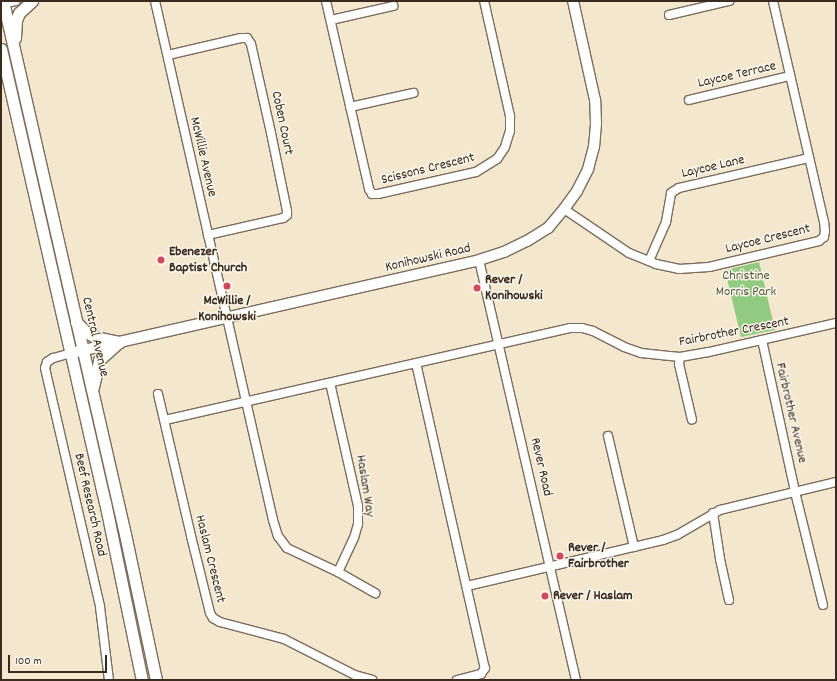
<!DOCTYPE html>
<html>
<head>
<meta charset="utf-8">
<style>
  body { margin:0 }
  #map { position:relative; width:837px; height:681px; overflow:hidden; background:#f3e7ce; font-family:Dekko,sans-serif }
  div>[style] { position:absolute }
  .green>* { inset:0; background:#90cb80 }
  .roads { filter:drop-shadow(1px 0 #7b6c5c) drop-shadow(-1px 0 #7b6c5c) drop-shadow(0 1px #7b6c5c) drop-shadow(0 -1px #7b6c5c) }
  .minor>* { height:8px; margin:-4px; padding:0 4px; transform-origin:4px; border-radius:4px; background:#fff }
  .tertiary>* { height:10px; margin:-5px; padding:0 5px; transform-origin:5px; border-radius:5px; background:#fff }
  .secondary>* { height:11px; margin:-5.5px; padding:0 5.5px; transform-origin:5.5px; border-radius:5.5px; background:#fff }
  .dots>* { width:11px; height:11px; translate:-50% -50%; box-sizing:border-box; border:2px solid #fbf7ec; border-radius:50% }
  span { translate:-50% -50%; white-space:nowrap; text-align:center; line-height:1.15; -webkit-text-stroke:3px #fbf7ec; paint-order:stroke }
  .street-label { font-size:14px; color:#3b2a1e }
  .poi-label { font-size:14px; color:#3b2a1e; font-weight:700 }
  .left { translate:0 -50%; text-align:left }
  .park-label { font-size:14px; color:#545a3b }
  .frame { position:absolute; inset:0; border:2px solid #3b2a1e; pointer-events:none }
  .scale { position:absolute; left:8px; top:655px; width:99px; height:18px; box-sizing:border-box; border:2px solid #3b2a1e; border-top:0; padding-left:5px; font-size:12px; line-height:14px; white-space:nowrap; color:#3b2a1e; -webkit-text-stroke:3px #fbf7ec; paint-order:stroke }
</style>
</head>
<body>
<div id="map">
  <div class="green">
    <div style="clip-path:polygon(759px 262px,775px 330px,741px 337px,725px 270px)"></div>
  </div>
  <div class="roads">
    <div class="minor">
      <div style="left:155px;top:1px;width:532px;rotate:77.19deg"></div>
      <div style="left:273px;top:520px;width:17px;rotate:73deg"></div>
      <div style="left:278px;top:536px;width:15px;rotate:53deg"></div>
      <div style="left:287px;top:548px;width:56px;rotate:25.2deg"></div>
      <div style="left:338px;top:572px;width:38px;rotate:-65deg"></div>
      <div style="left:354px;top:538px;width:15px;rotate:-74deg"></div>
      <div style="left:358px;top:524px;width:18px;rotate:-90deg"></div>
      <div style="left:358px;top:506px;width:126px;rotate:-102.8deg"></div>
      <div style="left:326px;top:1px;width:193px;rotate:77.1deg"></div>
      <div style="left:369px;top:189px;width:6px;rotate:59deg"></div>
      <div style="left:372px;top:194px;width:6px"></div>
      <div style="left:378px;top:194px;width:100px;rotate:-12.7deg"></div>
      <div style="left:476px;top:172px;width:25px;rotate:-32deg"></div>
      <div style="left:497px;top:159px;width:14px;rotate:-56deg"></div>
      <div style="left:505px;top:147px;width:17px;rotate:-73deg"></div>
      <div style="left:510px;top:131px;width:15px;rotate:-90deg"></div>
      <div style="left:510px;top:116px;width:118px;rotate:-102.7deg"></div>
      <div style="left:1px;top:4px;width:15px;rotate:-11deg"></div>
      <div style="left:669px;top:15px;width:62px;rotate:-13.1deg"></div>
      <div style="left:331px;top:20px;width:64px;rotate:-12.7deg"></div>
      <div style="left:168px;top:55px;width:75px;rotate:-13.1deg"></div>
      <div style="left:241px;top:38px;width:6px"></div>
      <div style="left:247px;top:38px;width:7px;rotate:56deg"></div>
      <div style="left:251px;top:44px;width:91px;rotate:77.3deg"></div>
      <div style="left:271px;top:133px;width:80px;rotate:78.4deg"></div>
      <div style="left:287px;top:211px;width:4px;rotate:90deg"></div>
      <div style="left:287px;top:215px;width:5px;rotate:143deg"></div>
      <div style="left:283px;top:218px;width:77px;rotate:167.2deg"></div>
      <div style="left:689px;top:100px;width:104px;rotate:-13.4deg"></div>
      <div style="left:350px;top:107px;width:65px;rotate:-12.5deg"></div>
      <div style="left:564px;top:209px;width:78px;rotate:34.1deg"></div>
      <div style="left:629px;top:253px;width:29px;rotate:22deg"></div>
      <div style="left:656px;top:264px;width:24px;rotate:12deg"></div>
      <div style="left:679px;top:269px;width:30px;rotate:-4deg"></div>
      <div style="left:709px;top:267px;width:113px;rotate:-13.3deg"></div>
      <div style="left:819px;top:241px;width:6px;rotate:-39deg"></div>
      <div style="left:824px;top:237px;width:6px;rotate:-81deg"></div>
      <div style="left:825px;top:231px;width:9px;rotate:-96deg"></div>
      <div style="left:824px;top:222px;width:227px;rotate:-103deg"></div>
      <div style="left:479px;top:260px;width:431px;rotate:77deg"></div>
      <div style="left:649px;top:261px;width:43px;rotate:-66.4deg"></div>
      <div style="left:666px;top:222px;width:29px;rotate:-80deg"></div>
      <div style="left:671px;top:193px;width:9px;rotate:-32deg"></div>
      <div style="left:679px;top:188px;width:133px;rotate:-13deg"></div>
      <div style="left:762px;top:340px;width:164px;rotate:77.7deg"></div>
      <div style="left:797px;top:500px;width:108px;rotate:76.1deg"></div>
      <div style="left:71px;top:353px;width:19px;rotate:164deg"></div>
      <div style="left:53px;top:358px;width:7px;rotate:146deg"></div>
      <div style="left:47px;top:362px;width:6px;rotate:108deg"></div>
      <div style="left:45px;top:368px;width:245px;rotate:77deg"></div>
      <div style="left:100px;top:607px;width:74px;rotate:83deg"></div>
      <div style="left:680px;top:357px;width:7px;rotate:98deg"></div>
      <div style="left:679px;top:364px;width:57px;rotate:76.9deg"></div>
      <div style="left:416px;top:363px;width:313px;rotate:77.3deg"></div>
      <div style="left:485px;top:668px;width:7px;rotate:124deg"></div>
      <div style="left:481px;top:674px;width:25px;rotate:166deg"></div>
      <div style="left:158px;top:394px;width:146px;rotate:76.9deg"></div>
      <div style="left:191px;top:536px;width:79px;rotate:76.1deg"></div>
      <div style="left:210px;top:613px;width:6px;rotate:59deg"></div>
      <div style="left:213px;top:618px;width:8px;rotate:30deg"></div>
      <div style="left:220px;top:622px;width:66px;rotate:14.9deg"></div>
      <div style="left:284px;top:639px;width:80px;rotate:26.9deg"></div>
      <div style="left:355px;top:675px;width:18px;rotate:16deg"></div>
      <div style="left:165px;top:420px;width:415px;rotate:-12.8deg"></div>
      <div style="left:570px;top:328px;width:12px"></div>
      <div style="left:582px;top:328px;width:11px;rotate:15deg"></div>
      <div style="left:593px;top:331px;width:35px;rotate:27deg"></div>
      <div style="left:624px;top:347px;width:18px;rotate:19deg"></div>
      <div style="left:641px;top:353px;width:39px;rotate:6deg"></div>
      <div style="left:680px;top:357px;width:29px;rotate:-10deg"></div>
      <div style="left:709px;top:352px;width:130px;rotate:-12.9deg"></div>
      <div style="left:608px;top:436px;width:114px;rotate:76.8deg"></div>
      <div style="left:713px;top:513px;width:47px;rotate:81.3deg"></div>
      <div style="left:720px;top:559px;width:42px;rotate:77.6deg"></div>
      <div style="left:338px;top:572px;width:43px;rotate:29.6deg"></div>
      <div style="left:467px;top:586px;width:201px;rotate:-13.2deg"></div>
      <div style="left:663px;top:540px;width:15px;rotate:-20deg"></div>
      <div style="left:677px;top:535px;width:50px;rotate:-30.2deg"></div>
      <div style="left:720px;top:510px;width:119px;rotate:-13.6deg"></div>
    </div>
    <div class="tertiary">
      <div style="left:71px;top:353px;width:418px;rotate:-12.8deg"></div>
      <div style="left:479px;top:260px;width:26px;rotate:-18deg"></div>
      <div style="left:504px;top:252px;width:25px;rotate:-26deg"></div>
      <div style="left:527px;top:241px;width:25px;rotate:-32deg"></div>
      <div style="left:548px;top:228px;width:25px;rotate:-50deg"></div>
      <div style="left:564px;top:209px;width:22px;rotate:-54deg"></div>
      <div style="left:577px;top:191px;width:25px;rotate:-63deg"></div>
      <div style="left:588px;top:169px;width:23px;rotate:-75deg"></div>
      <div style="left:594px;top:147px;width:24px;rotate:-85deg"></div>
      <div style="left:596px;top:123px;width:23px;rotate:-92deg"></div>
      <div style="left:595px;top:100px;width:101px;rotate:-102.5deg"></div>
    </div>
    <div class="secondary">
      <div style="left:3px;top:1px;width:547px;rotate:77.11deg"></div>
      <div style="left:125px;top:534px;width:149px;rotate:78deg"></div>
      <div style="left:15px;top:38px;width:18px;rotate:-87deg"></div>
      <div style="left:16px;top:20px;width:8px;rotate:-67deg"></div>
      <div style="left:19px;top:13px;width:18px;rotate:-43deg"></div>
      <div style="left:1px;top:49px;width:465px;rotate:77.1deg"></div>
      <div style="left:105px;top:502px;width:182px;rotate:78.3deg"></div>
      <div style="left:76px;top:322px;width:14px;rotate:45deg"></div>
      <div style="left:86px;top:332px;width:10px;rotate:29deg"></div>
      <div style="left:95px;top:337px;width:25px;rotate:12deg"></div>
      <div style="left:93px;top:387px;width:28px;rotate:-77deg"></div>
      <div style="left:99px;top:360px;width:27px;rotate:-42deg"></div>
    </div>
  </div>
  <div class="dots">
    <div style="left:161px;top:260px;background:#d1495b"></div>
    <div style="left:227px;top:286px;background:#d1495b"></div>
    <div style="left:477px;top:288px;background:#d1495b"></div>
    <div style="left:560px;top:556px;background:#d1495b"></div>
    <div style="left:545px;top:596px;background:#d1495b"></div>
  </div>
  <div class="street-label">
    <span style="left:737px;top:75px;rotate:-13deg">Laycoe Terrace</span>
    <span style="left:282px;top:123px;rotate:78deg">Coben Court</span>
    <span style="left:203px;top:157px;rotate:77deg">McWillie Avenue</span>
    <span style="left:713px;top:167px;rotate:-13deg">Laycoe Lane</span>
    <span style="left:428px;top:169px;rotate:-14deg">Scissons Crescent</span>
    <span style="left:768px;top:239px;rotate:-14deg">Laycoe Crescent</span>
    <span style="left:428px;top:258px;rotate:-13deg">Konihowski Road</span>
    <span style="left:734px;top:332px;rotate:-11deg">Fairbrother Crescent</span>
    <span style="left:95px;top:337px;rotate:77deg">Central Avenue</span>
    <span style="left:791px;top:413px;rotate:77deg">Fairbrother Avenue</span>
    <span style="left:541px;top:467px;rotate:77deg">Rever Road</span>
    <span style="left:365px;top:486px;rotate:81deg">Haslam Way</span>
    <span style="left:90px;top:505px;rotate:77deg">Beef Research Road</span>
    <span style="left:210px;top:559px;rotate:76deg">Haslam Crescent</span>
  </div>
  <div class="poi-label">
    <span class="left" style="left:169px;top:260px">Ebenezer<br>Baptist Church</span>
    <span class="left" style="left:485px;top:288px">Rever /<br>Konihowski</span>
    <span style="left:227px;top:309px">McWillie /<br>Konihowski</span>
    <span class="left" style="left:568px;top:556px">Rever /<br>Fairbrother</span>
    <span class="left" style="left:553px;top:596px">Rever / Haslam</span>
  </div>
  <div class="park-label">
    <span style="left:746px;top:284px">Christine<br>Morris Park</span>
  </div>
  <div class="frame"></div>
  <div class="scale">100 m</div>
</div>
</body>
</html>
